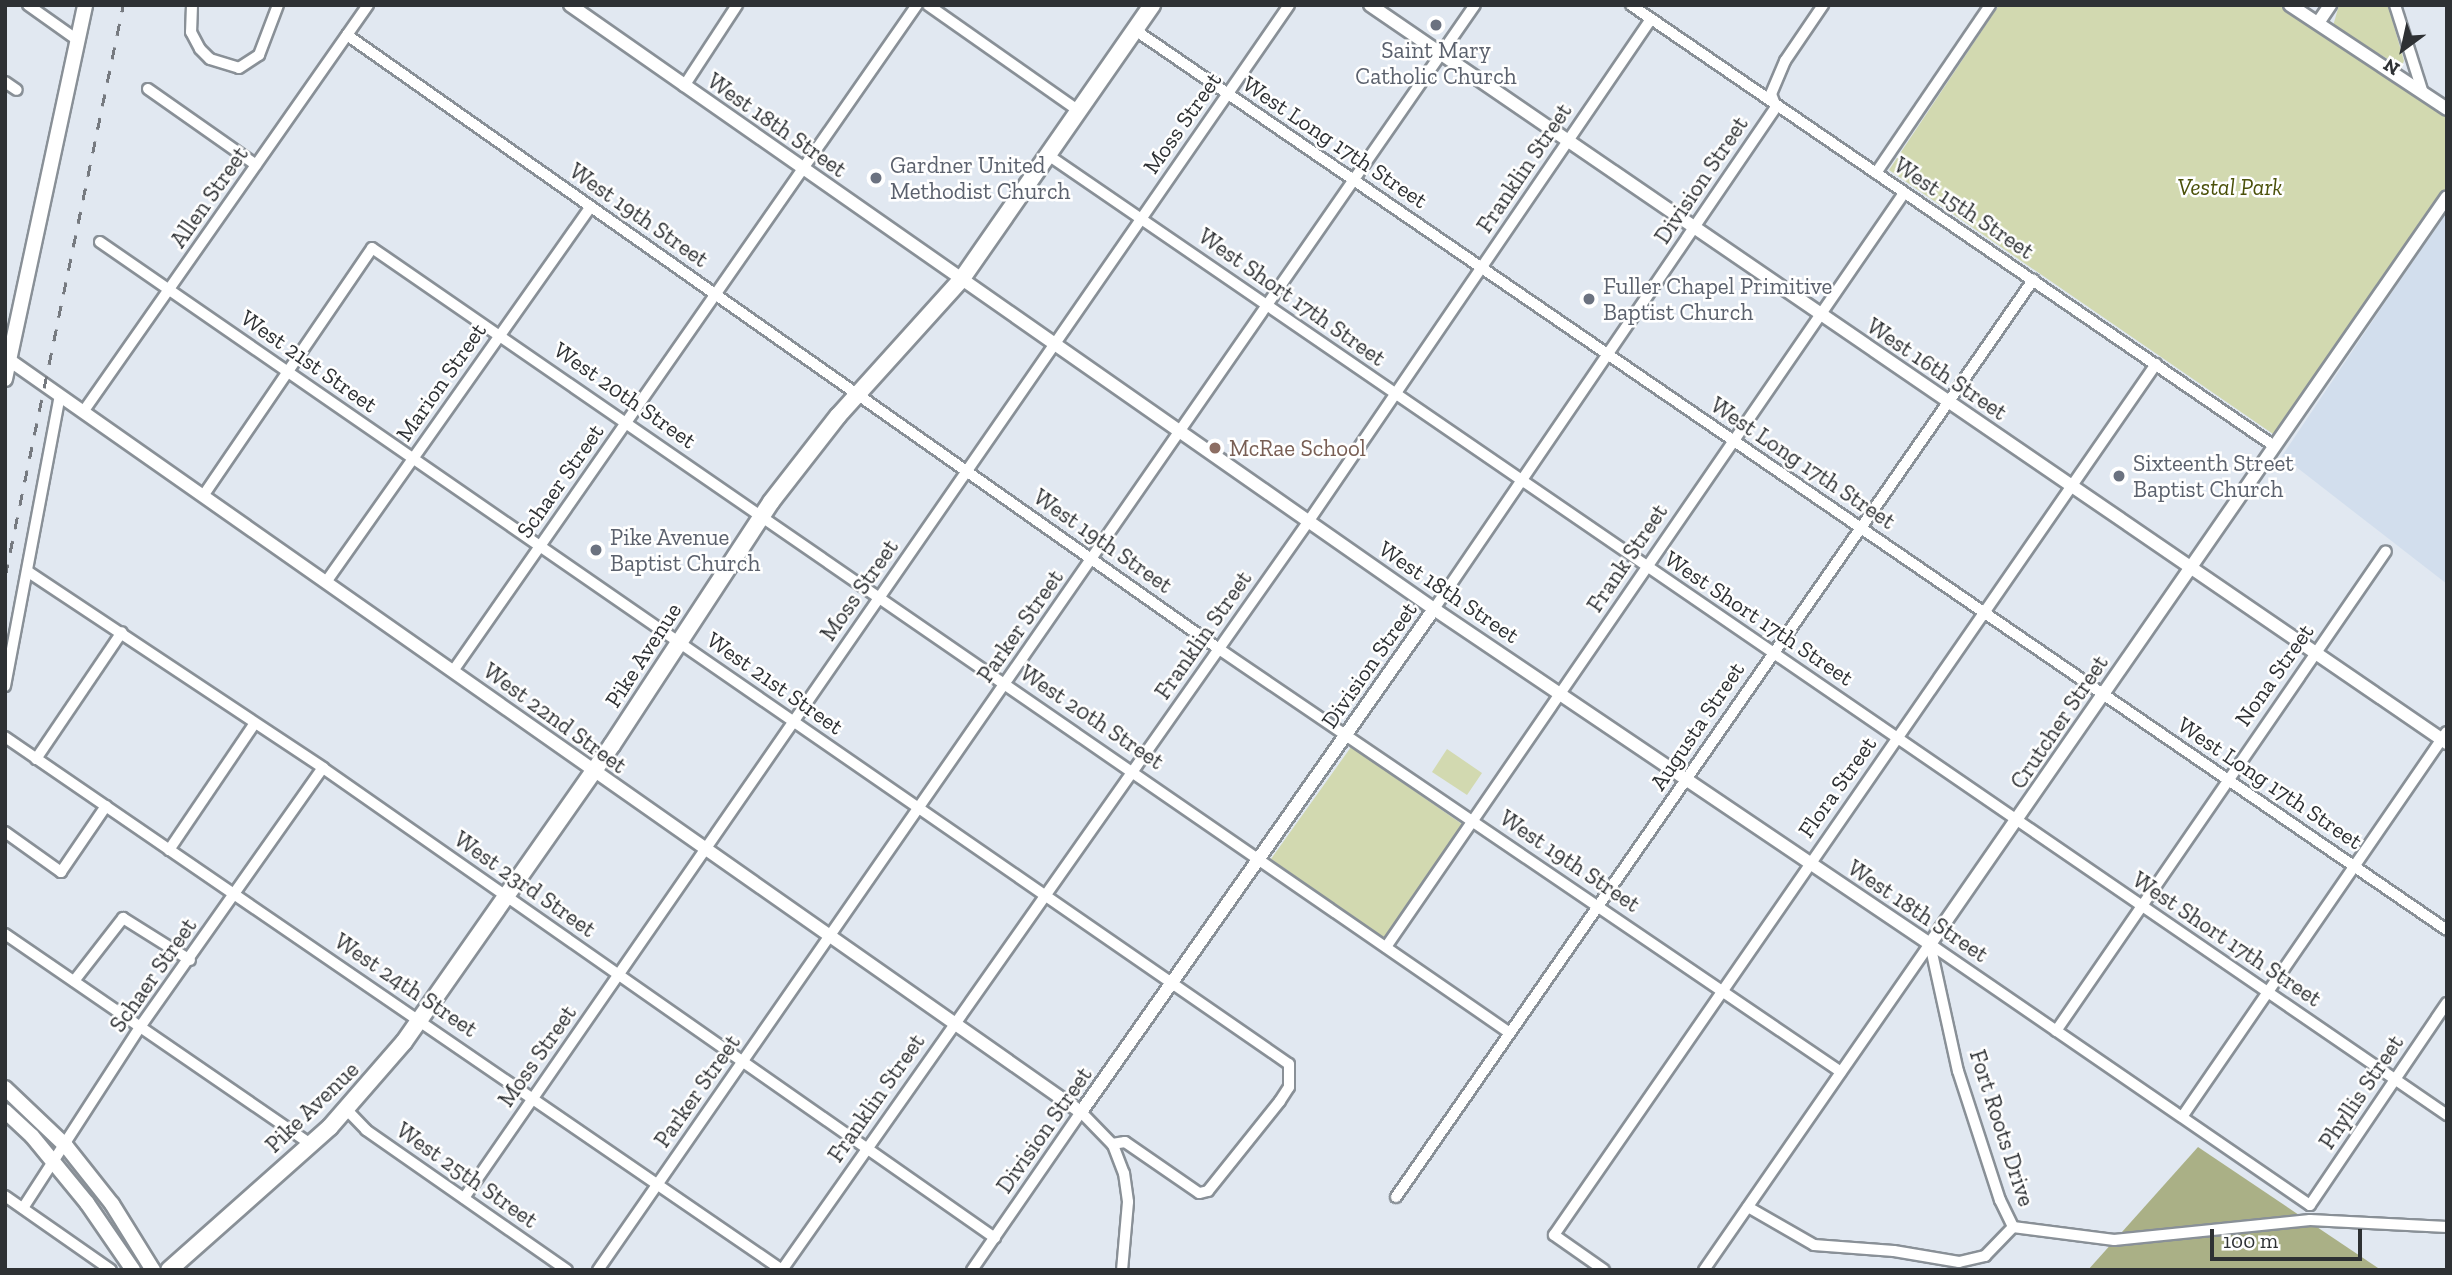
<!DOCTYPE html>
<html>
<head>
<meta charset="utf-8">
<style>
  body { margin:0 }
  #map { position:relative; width:2452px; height:1275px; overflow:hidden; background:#e1e8f1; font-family:"Zilla Slab",serif }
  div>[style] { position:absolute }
  .built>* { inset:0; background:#d2deed }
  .green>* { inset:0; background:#d2d9b0 }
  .forest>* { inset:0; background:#aab086 }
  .roads { filter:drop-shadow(2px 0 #899097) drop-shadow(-2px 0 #899097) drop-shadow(0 2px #899097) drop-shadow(0 -2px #899097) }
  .minor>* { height:10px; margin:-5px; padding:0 5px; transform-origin:5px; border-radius:5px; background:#fff }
  .tertiary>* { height:12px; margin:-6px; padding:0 6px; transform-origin:6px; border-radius:6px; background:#fff }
  .secondary>* { height:14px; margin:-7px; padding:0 7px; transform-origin:7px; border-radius:7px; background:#fff }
  .primary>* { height:16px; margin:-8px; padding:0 8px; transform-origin:8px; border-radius:8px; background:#fff }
  .rail>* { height:2.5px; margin-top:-1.25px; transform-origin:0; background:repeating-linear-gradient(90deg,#767a80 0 12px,transparent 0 24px) }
  .dots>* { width:19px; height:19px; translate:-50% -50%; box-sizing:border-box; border:4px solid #fff; border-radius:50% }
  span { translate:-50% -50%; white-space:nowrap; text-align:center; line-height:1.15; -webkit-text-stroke:5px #fff; paint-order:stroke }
  .worship-label { font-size:23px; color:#5b616d }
  .left { translate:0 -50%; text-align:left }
  .street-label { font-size:23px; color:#2e3134 }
  .park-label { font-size:23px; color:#4b510a; font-style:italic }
  .education-label { font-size:23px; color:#785e54 }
  .frame { position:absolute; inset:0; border:7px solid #2e3134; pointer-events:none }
  .north { position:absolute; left:2368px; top:14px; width:70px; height:70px; -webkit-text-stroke:5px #fff; paint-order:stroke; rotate:213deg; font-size:19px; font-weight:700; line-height:28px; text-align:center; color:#2e3134 }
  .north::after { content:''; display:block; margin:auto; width:24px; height:32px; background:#2e3134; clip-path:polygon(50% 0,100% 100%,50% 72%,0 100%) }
  .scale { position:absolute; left:2210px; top:1229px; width:152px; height:32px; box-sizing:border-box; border:4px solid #2e3134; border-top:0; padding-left:9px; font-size:21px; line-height:24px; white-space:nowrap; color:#2e3134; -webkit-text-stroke:5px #fff; paint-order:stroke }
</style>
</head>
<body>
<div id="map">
  <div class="built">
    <div style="clip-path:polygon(2447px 210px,2447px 584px,2282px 456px)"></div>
  </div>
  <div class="green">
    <div style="clip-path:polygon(1999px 5px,2280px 5px,2447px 116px,2447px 187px,2276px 436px,1889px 170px)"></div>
    <div style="clip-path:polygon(2339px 5px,2388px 5px,2404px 61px,2401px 67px,2333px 26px)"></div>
    <div style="clip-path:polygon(1351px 747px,1462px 824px,1388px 936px,1382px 937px,1271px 859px)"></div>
    <div style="clip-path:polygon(1447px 749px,1482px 773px,1467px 795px,1432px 772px)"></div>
  </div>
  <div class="forest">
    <div style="clip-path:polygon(2198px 1147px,2381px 1270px,2088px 1270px)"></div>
  </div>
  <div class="roads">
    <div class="minor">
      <div style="left:28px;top:5px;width:59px;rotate:35.3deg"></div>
      <div style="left:192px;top:5px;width:27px;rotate:92deg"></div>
      <div style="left:191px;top:32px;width:19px;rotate:62deg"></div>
      <div style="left:200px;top:49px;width:14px;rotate:45deg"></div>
      <div style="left:210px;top:59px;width:30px;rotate:17deg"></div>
      <div style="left:239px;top:68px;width:24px;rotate:-33deg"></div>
      <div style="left:259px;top:55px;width:53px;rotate:-69.2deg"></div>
      <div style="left:928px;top:5px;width:184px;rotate:35.1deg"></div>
      <div style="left:1631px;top:5px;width:780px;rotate:34.44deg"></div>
      <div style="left:2395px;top:5px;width:89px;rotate:72.4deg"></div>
      <div style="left:1135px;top:30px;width:1591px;rotate:34.45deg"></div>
      <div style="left:347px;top:35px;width:1066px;rotate:35.15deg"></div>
      <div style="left:1219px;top:649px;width:752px;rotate:34.22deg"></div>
      <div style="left:5px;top:82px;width:14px;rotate:34deg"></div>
      <div style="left:684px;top:86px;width:97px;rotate:-56.8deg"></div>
      <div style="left:148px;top:89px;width:132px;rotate:35.1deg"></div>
      <div style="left:1048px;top:155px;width:1697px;rotate:34.46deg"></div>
      <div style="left:1876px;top:173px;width:203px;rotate:-55.8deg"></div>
      <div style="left:100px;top:242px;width:1445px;rotate:34.66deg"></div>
      <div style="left:1289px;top:1064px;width:23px;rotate:90deg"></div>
      <div style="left:1289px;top:1087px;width:17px;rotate:123deg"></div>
      <div style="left:1280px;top:1101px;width:115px;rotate:128.7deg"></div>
      <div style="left:1208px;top:1191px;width:9px;rotate:167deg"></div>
      <div style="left:1199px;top:1193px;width:90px;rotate:-145.4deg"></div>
      <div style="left:1125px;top:1142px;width:13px;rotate:171deg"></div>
      <div style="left:83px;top:412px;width:497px;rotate:-55deg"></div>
      <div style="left:203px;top:496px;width:300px;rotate:-55.7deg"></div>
      <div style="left:372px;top:248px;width:1382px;rotate:34.6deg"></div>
      <div style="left:27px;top:571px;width:356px;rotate:33.6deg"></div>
      <div style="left:323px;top:768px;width:820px;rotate:34.97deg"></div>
      <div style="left:326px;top:582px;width:459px;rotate:-54.8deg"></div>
      <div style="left:1434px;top:609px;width:607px;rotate:-55.73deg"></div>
      <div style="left:1776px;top:107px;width:14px;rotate:-111deg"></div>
      <div style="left:1771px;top:94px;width:36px;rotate:-67deg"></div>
      <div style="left:1785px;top:61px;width:68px;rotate:-55.8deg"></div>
      <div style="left:453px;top:671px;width:812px;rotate:-55.14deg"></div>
      <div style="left:5px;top:686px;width:295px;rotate:-79.3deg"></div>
      <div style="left:5px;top:737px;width:942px;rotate:34.45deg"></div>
      <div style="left:782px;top:1270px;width:914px;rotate:-54.88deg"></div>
      <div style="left:1308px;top:522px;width:609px;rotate:-55.71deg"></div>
      <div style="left:36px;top:759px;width:153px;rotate:-55.9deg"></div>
      <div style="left:5px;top:832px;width:69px;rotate:35.5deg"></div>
      <div style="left:61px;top:872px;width:80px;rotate:-55.7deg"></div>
      <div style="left:169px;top:850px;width:153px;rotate:-55.9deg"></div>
      <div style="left:5px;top:934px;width:370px;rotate:34.5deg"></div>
      <div style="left:1930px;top:944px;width:130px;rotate:77.6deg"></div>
      <div style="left:1958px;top:1071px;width:136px;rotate:72deg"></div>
      <div style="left:2000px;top:1200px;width:30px;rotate:64deg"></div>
      <div style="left:2013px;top:1227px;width:102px;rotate:7.3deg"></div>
      <div style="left:2114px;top:1240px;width:197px;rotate:-5.8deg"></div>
      <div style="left:2310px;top:1220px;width:137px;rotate:2.9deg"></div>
      <div style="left:1930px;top:944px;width:461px;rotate:34.5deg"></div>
      <div style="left:2310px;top:1205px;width:244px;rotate:-55.9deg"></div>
      <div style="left:1386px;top:947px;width:915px;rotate:-55.51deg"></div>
      <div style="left:74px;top:981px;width:80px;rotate:-52.1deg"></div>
      <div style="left:123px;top:918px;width:79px;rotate:32.1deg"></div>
      <div style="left:2056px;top:1031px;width:582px;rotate:-55.49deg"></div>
      <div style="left:347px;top:1110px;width:28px;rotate:46deg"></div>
      <div style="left:366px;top:1130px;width:245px;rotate:34.9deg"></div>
      <div style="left:2182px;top:1117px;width:467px;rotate:-55.5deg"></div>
      <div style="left:5px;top:1196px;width:129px;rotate:34.9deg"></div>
      <div style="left:1396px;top:1197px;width:1117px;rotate:-55.21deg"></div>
      <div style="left:464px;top:1198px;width:1450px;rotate:-55.33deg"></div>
      <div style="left:1748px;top:1207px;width:76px;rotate:29.9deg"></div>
      <div style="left:1814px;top:1245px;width:80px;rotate:4.3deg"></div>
      <div style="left:1894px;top:1251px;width:66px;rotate:9.6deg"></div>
      <div style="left:1959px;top:1262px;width:27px;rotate:-13deg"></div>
      <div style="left:1985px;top:1256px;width:40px;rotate:-46deg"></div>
      <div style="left:23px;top:1208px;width:216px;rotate:-57.1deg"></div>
      <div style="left:140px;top:1027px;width:317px;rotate:-54.8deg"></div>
      <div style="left:598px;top:1270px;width:1539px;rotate:-55.27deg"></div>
      <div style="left:972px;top:1270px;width:192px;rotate:-55.4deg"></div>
      <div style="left:1081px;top:1112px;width:46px;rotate:45.9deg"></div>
      <div style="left:1113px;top:1145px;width:30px;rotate:69deg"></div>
      <div style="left:1124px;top:1173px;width:29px;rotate:82deg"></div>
      <div style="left:1128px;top:1202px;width:68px;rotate:95deg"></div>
      <div style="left:1604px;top:1270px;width:61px;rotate:-145deg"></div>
      <div style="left:1554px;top:1235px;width:1059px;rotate:-55.35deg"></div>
      <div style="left:1704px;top:1270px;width:397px;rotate:-55.3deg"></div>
    </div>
    <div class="tertiary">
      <div style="left:570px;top:5px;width:1054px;rotate:34.96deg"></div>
      <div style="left:1434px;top:609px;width:599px;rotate:34.04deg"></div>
      <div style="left:1930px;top:944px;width:908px;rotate:-55.31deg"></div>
      <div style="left:1370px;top:5px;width:1306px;rotate:34.42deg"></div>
      <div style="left:2290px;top:5px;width:188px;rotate:33.5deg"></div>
      <div style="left:2318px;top:23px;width:22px;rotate:-56deg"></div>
      <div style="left:5px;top:357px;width:1314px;rotate:35.06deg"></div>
      <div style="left:1081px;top:1112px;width:615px;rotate:-54.94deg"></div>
    </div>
    <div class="secondary">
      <div style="left:5px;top:379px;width:382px;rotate:-77.9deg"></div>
      <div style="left:5px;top:1088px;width:84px;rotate:43.6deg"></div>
      <div style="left:66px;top:1146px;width:74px;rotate:51.6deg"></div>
      <div style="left:112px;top:1204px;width:78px;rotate:58.2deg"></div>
      <div style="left:5px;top:1111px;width:37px;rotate:43deg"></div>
      <div style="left:32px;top:1136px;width:87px;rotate:50.6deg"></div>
      <div style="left:87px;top:1203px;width:81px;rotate:55.5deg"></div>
    </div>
    <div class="primary">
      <div style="left:169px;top:1270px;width:215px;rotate:-41.6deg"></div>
      <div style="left:330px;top:1127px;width:113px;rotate:-49deg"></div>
      <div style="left:404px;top:1042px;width:363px;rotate:-55deg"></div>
      <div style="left:612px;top:745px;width:290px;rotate:-56.8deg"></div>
      <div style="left:771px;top:502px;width:109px;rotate:-52.1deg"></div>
      <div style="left:838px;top:416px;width:183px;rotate:-47.9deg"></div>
      <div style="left:961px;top:280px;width:335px;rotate:-55.2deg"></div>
    </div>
  </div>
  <div class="rail">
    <div style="left:5px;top:576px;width:583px;rotate:-78.32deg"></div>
  </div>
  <div class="dots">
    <div style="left:1436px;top:25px;background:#6b7280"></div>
    <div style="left:876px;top:178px;background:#6b7280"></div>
    <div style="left:1589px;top:299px;background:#6b7280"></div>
    <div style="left:1215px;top:448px;background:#8d6e63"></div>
    <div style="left:2119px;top:476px;background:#6b7280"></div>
    <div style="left:596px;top:550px;background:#6b7280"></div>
  </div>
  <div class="worship-label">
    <span style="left:1436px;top:63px">Saint Mary<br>Catholic Church</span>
    <span class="left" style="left:890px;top:178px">Gardner United<br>Methodist Church</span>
    <span class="left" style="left:1603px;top:299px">Fuller Chapel Primitive<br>Baptist Church</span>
    <span class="left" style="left:2133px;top:476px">Sixteenth Street<br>Baptist Church</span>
    <span class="left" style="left:610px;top:550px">Pike Avenue<br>Baptist Church</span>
  </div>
  <div class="street-label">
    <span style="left:1182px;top:123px;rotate:-55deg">Moss Street</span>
    <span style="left:777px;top:125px;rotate:35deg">West 18th Street</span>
    <span style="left:1335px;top:142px;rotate:34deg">West Long 17th Street</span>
    <span style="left:1524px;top:168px;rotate:-56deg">Franklin Street</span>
    <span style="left:1701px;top:180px;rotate:-56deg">Division Street</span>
    <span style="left:209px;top:197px;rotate:-55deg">Allen Street</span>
    <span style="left:1964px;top:208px;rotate:34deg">West 15th Street</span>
    <span style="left:639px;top:215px;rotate:35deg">West 19th Street</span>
    <span style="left:1292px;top:297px;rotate:35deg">West Short 17th Street</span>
    <span style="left:309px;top:361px;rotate:35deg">West 21st Street</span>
    <span style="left:1937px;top:369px;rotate:34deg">West 16th Street</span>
    <span style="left:441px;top:382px;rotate:-55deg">Marion Street</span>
    <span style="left:625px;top:395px;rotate:35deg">West 20th Street</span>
    <span style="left:1803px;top:463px;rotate:34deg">West Long 17th Street</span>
    <span style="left:560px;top:481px;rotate:-55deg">Schaer Street</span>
    <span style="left:1103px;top:541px;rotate:35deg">West 19th Street</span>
    <span style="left:1627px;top:558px;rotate:-56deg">Frank Street</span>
    <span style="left:859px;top:590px;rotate:-55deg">Moss Street</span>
    <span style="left:1449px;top:592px;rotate:34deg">West 18th Street</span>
    <span style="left:1759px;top:618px;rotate:34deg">West Short 17th Street</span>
    <span style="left:1020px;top:626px;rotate:-55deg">Parker Street</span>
    <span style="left:1203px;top:635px;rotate:-55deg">Franklin Street</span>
    <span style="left:643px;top:655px;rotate:-57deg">Pike Avenue</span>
    <span style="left:1369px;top:665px;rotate:-55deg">Division Street</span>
    <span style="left:2274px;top:675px;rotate:-55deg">Nona Street</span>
    <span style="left:775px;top:683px;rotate:35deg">West 21st Street</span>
    <span style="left:1092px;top:717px;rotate:34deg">West 20th Street</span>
    <span style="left:555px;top:718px;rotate:36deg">West 22nd Street</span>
    <span style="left:2059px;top:722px;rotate:-56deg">Crutcher Street</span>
    <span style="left:1697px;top:726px;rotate:-56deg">Augusta Street</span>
    <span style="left:2270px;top:783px;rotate:34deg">West Long 17th Street</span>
    <span style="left:1837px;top:787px;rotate:-55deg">Flora Street</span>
    <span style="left:1570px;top:861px;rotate:34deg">West 19th Street</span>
    <span style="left:525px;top:884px;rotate:35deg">West 23rd Street</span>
    <span style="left:1918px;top:911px;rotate:34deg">West 18th Street</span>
    <span style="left:2227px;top:939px;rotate:34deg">West Short 17th Street</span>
    <span style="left:153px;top:975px;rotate:-55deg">Schaer Street</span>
    <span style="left:406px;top:985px;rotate:34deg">West 24th Street</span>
    <span style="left:537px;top:1056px;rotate:-55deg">Moss Street</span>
    <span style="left:697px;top:1091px;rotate:-55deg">Parker Street</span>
    <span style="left:2361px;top:1092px;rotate:-56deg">Phyllis Street</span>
    <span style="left:876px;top:1098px;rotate:-55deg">Franklin Street</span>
    <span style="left:312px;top:1107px;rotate:-44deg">Pike Avenue</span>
    <span style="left:2002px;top:1128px;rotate:72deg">Fort Roots Drive</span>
    <span style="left:1044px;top:1130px;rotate:-55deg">Division Street</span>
    <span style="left:467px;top:1175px;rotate:35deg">West 25th Street</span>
  </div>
  <div class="park-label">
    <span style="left:2230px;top:187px">Vestal Park</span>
  </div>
  <div class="education-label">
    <span class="left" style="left:1229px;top:448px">McRae School</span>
  </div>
  <div class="frame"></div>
  <div class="north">N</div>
  <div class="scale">100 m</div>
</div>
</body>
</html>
